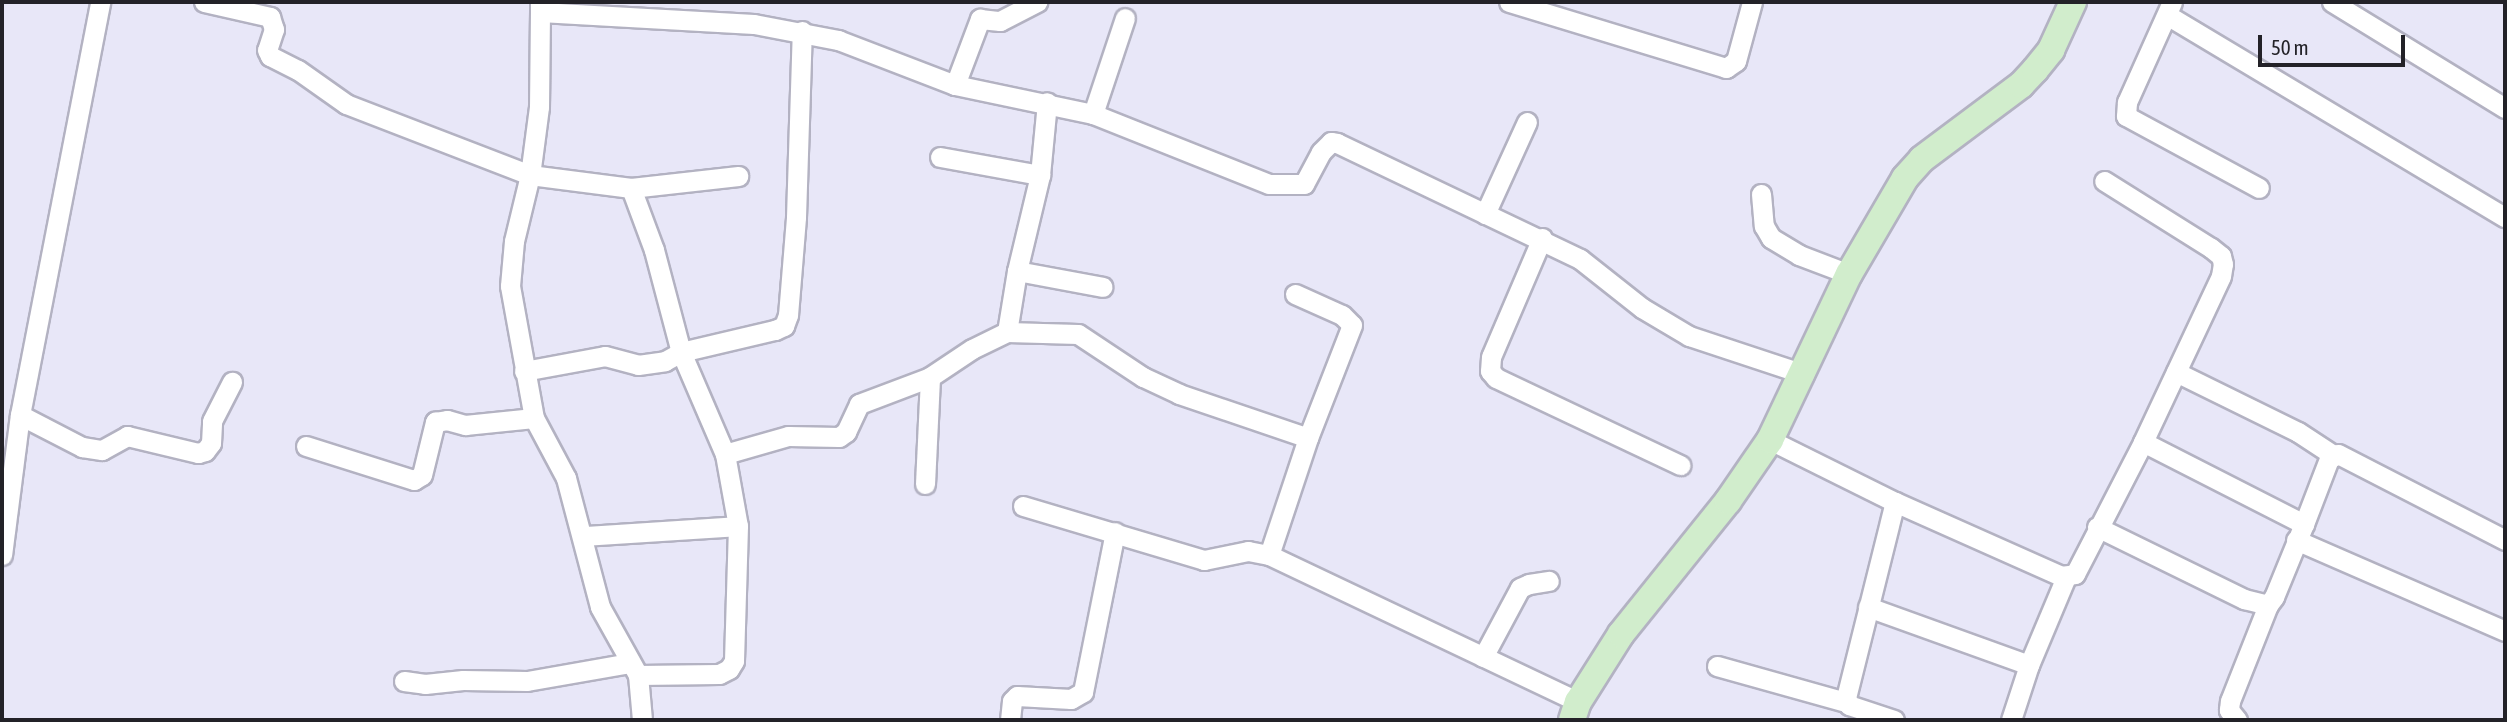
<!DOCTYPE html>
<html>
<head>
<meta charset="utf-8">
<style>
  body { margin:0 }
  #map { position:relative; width:2507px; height:722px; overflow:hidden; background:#e8e7f8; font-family:"Asap Condensed",sans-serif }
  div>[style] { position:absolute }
  .roads { filter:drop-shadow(2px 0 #b3b2c2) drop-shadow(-2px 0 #b3b2c2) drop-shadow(0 2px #b3b2c2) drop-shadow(0 -2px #b3b2c2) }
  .street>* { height:19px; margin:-9.5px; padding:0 9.5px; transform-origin:9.5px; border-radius:9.5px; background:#fff }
  .secondary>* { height:26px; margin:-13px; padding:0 13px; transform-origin:13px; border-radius:13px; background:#d1edcc }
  span { translate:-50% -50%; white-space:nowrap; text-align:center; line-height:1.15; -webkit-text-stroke:5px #e8e7f8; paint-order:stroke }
  .frame { position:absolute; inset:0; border:4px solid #232228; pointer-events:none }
  .scale { position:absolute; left:2258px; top:35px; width:147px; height:32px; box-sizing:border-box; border:4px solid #232228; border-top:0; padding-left:9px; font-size:21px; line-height:24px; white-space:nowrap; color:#232228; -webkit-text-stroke:5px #e8e7f8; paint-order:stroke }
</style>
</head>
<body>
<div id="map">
  <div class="roads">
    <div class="street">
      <div style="left:204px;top:2px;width:68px;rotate:12.8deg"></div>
      <div style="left:270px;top:17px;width:13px;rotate:72deg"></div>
      <div style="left:274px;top:29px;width:22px;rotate:108deg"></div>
      <div style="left:267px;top:50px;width:7px;rotate:63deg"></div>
      <div style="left:270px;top:56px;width:31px;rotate:27deg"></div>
      <div style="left:298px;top:70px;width:59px;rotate:35.3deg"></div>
      <div style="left:346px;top:104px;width:197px;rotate:21.1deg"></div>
      <div style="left:530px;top:175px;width:102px;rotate:7.3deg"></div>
      <div style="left:631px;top:188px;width:108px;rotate:-6.4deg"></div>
      <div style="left:540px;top:2px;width:10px;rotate:90deg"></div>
      <div style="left:540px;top:12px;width:214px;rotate:3.2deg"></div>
      <div style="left:754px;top:24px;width:86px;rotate:10.8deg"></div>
      <div style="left:838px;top:40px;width:125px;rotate:21deg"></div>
      <div style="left:955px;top:85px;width:141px;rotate:11.9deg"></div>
      <div style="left:1093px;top:114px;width:189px;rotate:21.7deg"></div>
      <div style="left:1269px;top:184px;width:35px"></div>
      <div style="left:1304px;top:184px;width:36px;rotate:-62deg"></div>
      <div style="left:1321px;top:152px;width:14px;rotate:-45deg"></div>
      <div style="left:1331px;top:142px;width:6px;rotate:9deg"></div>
      <div style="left:1337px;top:143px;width:269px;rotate:25.5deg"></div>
      <div style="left:1580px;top:259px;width:79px;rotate:38.3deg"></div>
      <div style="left:1642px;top:308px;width:55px;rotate:30.8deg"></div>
      <div style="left:1689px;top:336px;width:121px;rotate:18.3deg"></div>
      <div style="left:1509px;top:2px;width:227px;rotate:16.9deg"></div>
      <div style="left:1726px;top:68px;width:12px;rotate:-35deg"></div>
      <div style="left:1736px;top:61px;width:61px;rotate:-74.8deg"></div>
      <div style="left:2172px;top:2px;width:110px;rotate:114.2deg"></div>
      <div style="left:2127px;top:102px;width:14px;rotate:94deg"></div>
      <div style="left:2126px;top:116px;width:151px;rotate:28.4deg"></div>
      <div style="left:2332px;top:2px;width:203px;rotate:31.5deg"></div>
      <div style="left:540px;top:12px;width:95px;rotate:90.6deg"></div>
      <div style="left:539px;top:107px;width:69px;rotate:97.5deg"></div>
      <div style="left:530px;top:175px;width:68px;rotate:103.6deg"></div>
      <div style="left:514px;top:241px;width:45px;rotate:95.1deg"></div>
      <div style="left:510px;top:286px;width:134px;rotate:79.7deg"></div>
      <div style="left:534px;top:418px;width:68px;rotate:61.9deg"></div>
      <div style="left:566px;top:478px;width:133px;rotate:75.2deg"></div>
      <div style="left:600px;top:607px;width:78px;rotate:60.8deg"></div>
      <div style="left:638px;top:675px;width:45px;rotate:84.9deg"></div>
      <div style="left:2167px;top:15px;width:394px;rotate:30.9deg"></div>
      <div style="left:955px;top:85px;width:71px;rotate:-69.3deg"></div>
      <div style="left:980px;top:19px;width:20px;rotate:6deg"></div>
      <div style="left:1000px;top:21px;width:42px;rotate:-27.2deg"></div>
      <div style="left:1093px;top:114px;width:101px;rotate:-71.6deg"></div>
      <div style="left:940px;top:157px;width:102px;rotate:10.2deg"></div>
      <div style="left:631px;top:188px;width:66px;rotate:69.6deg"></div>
      <div style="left:654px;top:250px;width:106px;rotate:75.2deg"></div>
      <div style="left:681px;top:352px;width:111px;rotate:66.7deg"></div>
      <div style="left:725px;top:454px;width:73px;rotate:79.8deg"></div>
      <div style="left:738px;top:526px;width:135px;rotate:91.7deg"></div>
      <div style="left:734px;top:661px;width:9px;rotate:122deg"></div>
      <div style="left:729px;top:669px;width:11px;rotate:153deg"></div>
      <div style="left:719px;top:674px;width:81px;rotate:179.3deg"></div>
      <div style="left:1761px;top:194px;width:32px;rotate:85deg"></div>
      <div style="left:1764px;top:226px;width:14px;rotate:60deg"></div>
      <div style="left:1771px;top:238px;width:33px;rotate:31deg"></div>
      <div style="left:1799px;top:255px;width:53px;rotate:20.8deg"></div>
      <div style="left:1485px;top:214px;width:101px;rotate:-65.5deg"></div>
      <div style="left:1542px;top:238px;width:129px;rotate:113.2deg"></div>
      <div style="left:1491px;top:357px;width:14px;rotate:94deg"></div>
      <div style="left:1490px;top:371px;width:9px;rotate:49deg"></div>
      <div style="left:1496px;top:378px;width:204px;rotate:25.3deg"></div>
      <div style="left:1017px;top:271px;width:87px;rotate:10.5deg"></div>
      <div style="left:1295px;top:294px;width:51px;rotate:24.1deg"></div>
      <div style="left:1342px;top:315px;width:14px;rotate:45deg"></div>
      <div style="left:1352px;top:325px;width:121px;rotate:111.3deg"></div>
      <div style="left:1007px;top:332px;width:62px;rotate:-80.7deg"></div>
      <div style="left:1017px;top:271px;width:99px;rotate:-76.5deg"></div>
      <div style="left:1040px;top:175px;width:73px;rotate:-84.5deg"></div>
      <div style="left:524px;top:371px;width:82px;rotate:-10.5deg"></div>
      <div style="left:605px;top:356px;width:34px;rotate:15deg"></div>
      <div style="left:638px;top:365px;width:27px;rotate:-8deg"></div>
      <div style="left:665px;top:361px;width:18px;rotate:-29deg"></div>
      <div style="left:681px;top:352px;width:97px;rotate:-13.2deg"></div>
      <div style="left:775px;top:330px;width:10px;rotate:-24deg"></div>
      <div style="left:784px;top:326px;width:12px;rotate:-70deg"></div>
      <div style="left:788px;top:315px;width:98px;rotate:-85.3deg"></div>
      <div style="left:796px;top:217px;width:186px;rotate:-88.2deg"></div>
      <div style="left:2176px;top:372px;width:136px;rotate:26.2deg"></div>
      <div style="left:2298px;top:432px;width:42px;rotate:33.3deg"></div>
      <div style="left:20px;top:415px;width:70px;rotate:27.3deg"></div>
      <div style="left:82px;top:447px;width:20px;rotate:9deg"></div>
      <div style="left:102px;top:450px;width:29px;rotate:-29deg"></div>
      <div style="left:127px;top:436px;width:73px;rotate:13.5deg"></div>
      <div style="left:198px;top:453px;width:7px;rotate:-16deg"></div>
      <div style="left:205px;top:451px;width:10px;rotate:-53deg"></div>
      <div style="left:211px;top:443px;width:22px;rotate:-87deg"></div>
      <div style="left:212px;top:421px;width:44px;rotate:-62.9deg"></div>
      <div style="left:1770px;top:440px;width:140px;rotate:26.4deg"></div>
      <div style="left:1895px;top:502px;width:182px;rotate:24deg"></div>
      <div style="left:2061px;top:576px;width:14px;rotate:-8deg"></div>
      <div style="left:2075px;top:574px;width:148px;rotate:-62.7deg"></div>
      <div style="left:2143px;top:442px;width:183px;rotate:-64.8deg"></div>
      <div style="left:2221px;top:276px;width:12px;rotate:-81deg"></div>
      <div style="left:2223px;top:264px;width:8px;rotate:-104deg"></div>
      <div style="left:2221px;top:256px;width:13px;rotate:-141deg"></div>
      <div style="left:2211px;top:248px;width:126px;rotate:-147.9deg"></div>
      <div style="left:2143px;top:442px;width:181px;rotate:27deg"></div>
      <div style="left:2304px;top:524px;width:70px;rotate:-69deg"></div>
      <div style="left:2329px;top:459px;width:10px;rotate:-29deg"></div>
      <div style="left:2338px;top:454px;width:188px;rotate:27.2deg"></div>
      <div style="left:306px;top:446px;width:113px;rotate:17.5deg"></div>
      <div style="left:414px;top:480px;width:9px;rotate:-32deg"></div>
      <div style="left:422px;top:475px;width:55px;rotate:-76.2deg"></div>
      <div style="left:435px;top:422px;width:12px;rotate:-9deg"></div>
      <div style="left:447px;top:420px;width:19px;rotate:16deg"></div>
      <div style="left:465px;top:425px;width:69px;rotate:-5.8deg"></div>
      <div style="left:725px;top:454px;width:66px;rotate:-15.9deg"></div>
      <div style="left:788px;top:436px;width:51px;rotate:1.1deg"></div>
      <div style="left:839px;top:437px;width:9px;rotate:-36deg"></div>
      <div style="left:846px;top:432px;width:31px;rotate:-65deg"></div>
      <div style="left:859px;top:404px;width:76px;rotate:-20.8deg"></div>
      <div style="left:930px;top:377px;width:50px;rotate:-33.7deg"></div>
      <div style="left:972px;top:349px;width:39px;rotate:-26deg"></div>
      <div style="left:1007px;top:332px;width:71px;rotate:1.6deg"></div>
      <div style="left:1078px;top:334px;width:78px;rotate:33.5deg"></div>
      <div style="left:1143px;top:377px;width:40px;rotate:25deg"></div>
      <div style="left:1179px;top:394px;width:136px;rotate:18.8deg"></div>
      <div style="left:1308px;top:438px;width:123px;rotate:108.4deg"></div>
      <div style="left:925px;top:484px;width:107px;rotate:-87.3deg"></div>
      <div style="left:1023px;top:506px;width:189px;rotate:16.6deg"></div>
      <div style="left:1204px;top:560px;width:45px;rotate:-11.6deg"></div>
      <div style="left:1248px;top:551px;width:21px;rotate:11deg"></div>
      <div style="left:1269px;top:555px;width:342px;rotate:25.4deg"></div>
      <div style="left:2097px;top:527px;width:164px;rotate:26.1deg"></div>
      <div style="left:2244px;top:599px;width:25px;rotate:14deg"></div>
      <div style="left:2268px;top:605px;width:10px;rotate:-53deg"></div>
      <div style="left:2274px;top:597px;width:79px;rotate:-67.7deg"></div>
      <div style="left:584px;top:536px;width:154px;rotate:-3.7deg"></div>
      <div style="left:2296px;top:540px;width:228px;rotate:23.5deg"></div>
      <div style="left:2px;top:555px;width:141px;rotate:-82.7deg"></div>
      <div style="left:20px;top:415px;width:421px;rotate:-79deg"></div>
      <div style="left:1868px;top:607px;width:171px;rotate:19.8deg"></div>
      <div style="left:1483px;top:657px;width:78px;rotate:-61.8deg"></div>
      <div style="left:1520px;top:588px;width:10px;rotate:-24deg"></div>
      <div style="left:1529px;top:584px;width:20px;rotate:-9deg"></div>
      <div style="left:1717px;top:666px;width:134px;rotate:15.6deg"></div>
      <div style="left:404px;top:681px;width:21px;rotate:8deg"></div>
      <div style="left:425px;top:684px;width:38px;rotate:-6deg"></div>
      <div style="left:463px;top:680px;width:64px;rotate:0.9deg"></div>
      <div style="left:527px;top:681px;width:105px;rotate:-9.9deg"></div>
      <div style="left:1010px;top:720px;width:19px;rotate:-84deg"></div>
      <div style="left:1012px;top:701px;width:7px;rotate:-45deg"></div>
      <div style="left:1017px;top:696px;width:54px;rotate:3.2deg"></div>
      <div style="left:1071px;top:699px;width:14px;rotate:-30deg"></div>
      <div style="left:1083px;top:692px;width:163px;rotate:-78.7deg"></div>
      <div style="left:1894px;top:720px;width:47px;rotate:-161.6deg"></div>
      <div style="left:1849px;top:705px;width:8px;rotate:-113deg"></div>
      <div style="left:1846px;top:698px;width:202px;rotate:-76deg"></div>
      <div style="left:2011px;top:720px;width:58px;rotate:-71.9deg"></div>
      <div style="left:2029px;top:665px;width:95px;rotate:-67.2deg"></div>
      <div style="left:2237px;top:720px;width:13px;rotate:-129deg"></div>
      <div style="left:2229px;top:710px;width:9px;rotate:-84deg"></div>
      <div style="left:2230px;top:701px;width:103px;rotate:-68.4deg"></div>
    </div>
    <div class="secondary">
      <div style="left:1572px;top:720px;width:19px;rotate:-72deg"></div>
      <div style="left:1578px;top:702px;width:80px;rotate:-57.7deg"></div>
      <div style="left:1621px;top:634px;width:171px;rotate:-51.2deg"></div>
      <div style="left:1728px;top:501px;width:74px;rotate:-55.5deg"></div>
      <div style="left:1770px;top:440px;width:184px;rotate:-64.6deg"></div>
      <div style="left:1849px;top:274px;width:111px;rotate:-59.7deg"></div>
      <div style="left:1905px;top:178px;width:25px;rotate:-48deg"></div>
      <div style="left:1922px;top:159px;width:124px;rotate:-36.8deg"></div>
      <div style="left:2021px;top:85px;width:21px;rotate:-47deg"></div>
      <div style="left:2035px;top:70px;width:26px;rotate:-51deg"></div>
      <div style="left:2051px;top:50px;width:53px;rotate:-65.4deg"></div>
    </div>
  </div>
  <div class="frame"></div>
  <div class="scale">50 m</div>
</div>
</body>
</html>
